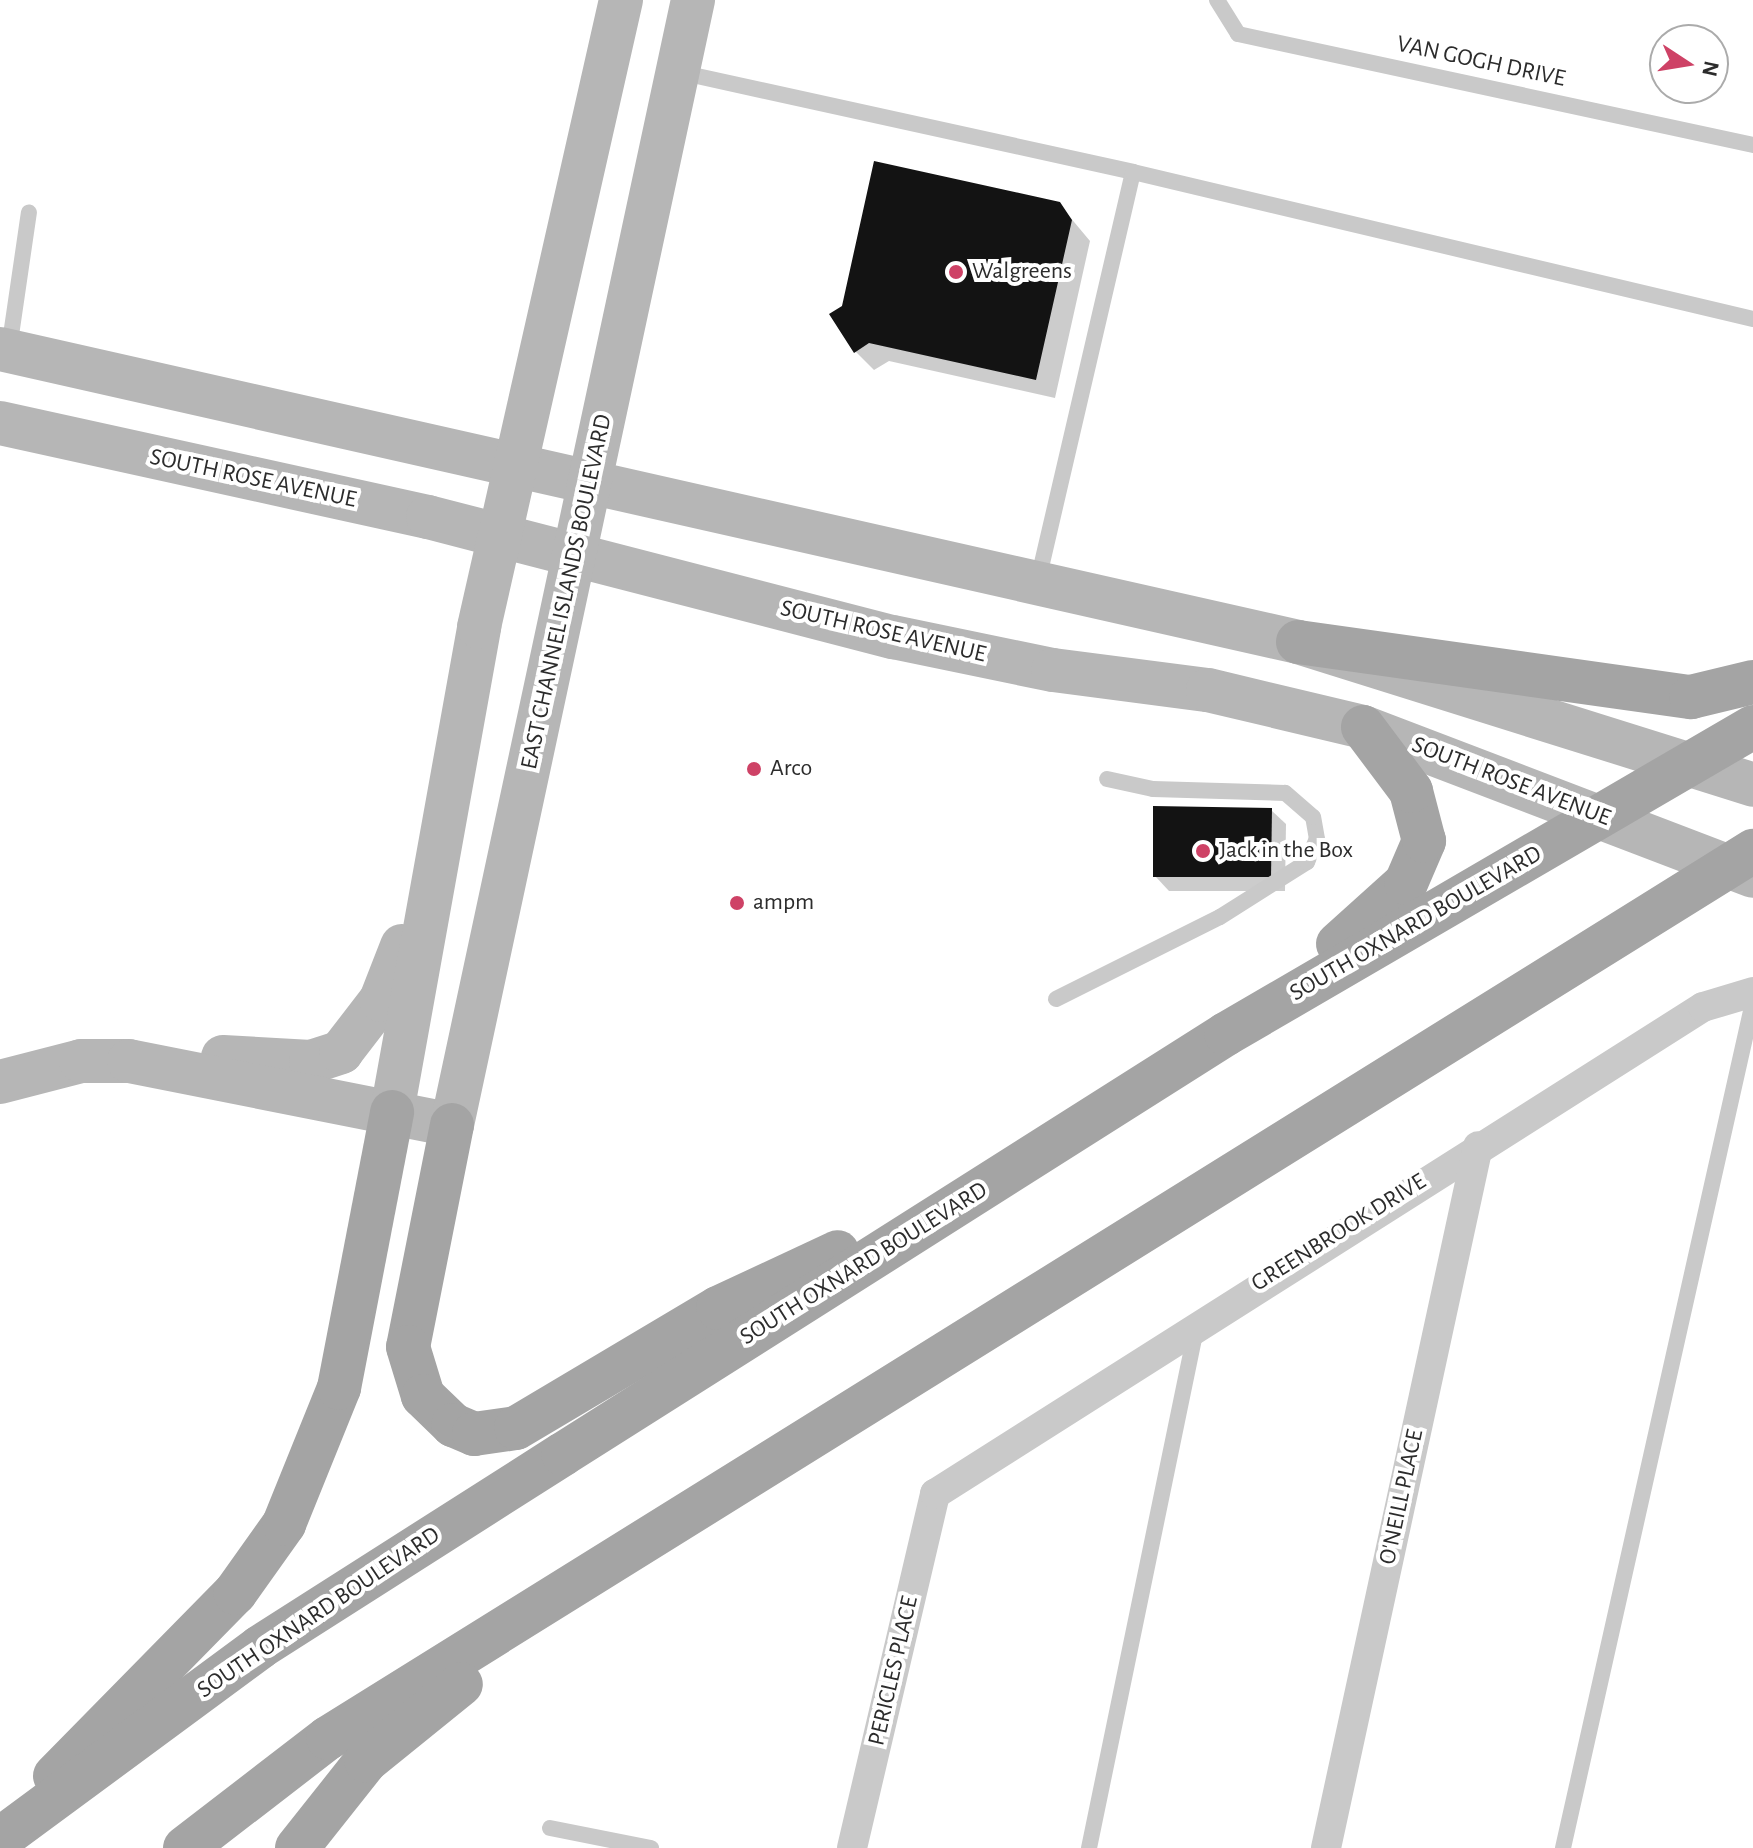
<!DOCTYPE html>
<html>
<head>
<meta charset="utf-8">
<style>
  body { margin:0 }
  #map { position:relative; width:1753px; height:1848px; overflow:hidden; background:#fff; font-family:"Alegreya Sans",sans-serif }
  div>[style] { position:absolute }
  .shadow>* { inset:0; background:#0003 }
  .building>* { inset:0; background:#131313 }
  .lane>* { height:16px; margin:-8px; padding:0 8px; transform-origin:8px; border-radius:8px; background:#c9c9c9 }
  .street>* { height:30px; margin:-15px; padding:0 15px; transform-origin:15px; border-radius:15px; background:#c9c9c9 }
  .secondary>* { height:44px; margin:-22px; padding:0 22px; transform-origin:22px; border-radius:22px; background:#b6b6b6 }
  .primary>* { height:44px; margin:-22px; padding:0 22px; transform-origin:22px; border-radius:22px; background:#a4a4a4 }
  .dots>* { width:22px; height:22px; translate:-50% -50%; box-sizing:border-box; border:4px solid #fff; border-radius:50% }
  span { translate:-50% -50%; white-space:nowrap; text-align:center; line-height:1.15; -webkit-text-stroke:8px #fff; paint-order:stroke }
  .street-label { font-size:24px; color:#2c2c2c }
  .poi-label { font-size:24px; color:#2c2c2c }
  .left { translate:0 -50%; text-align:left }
  .north { position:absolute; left:1649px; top:24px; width:80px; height:80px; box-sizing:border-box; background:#fff; border:2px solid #ababab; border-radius:50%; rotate:102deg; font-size:22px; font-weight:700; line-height:32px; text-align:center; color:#2c2c2c }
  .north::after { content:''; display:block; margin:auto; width:28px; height:36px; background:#ce4266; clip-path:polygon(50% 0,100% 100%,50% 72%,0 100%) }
</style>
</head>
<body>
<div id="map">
  <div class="shadow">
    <div style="clip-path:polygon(1059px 204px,1090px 241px,1055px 398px,889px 361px,874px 370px,855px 351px)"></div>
    <div style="clip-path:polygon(1271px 810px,1286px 824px,1285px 891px,1169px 891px,1155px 876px)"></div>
  </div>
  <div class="building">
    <div style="clip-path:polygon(874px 161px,1060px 202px,1072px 220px,1036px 380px,869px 343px,854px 353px,829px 314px,842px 306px)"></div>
    <div style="clip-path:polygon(1153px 806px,1272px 808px,1271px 877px,1153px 877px)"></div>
  </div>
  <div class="lane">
    <div style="left:1217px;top:0;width:40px;rotate:58deg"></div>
    <div style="left:1238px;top:34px;width:527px;rotate:12.16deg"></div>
    <div style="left:679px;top:72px;width:465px;rotate:12.4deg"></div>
    <div style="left:1133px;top:172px;width:419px;rotate:103.1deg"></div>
    <div style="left:1133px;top:172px;width:637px;rotate:13.34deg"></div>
    <div style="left:9px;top:349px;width:138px;rotate:-81.7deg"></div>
    <div style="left:1056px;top:999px;width:183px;rotate:-26.6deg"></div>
    <div style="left:1220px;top:917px;width:103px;rotate:-32.3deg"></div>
    <div style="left:1307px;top:862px;width:25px;rotate:-67deg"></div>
    <div style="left:1317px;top:839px;width:22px;rotate:-100deg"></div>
    <div style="left:1313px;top:817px;width:37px;rotate:-139deg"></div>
    <div style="left:1285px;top:793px;width:132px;rotate:-178.3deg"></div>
    <div style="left:1153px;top:789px;width:47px;rotate:-167.7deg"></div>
    <div style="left:550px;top:1828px;width:103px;rotate:11.2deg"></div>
    <div style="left:1089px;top:1848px;width:530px;rotate:-78.35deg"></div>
    <div style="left:1563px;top:1848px;width:867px;rotate:-77.34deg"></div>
  </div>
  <div class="street">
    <div style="left:852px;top:1848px;width:364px;rotate:-76.8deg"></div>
    <div style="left:935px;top:1494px;width:909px;rotate:-32.38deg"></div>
    <div style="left:1703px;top:1007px;width:52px;rotate:-16.7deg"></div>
    <div style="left:1326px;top:1848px;width:718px;rotate:-77.78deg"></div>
  </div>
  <div class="secondary">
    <div style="left:0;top:349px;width:1331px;rotate:12.72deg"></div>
    <div style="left:1298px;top:642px;width:477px;rotate:17.4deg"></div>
    <div style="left:0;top:423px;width:438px;rotate:12.4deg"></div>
    <div style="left:428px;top:517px;width:480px;rotate:14.5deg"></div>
    <div style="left:893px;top:637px;width:163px;rotate:11.7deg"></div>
    <div style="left:1053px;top:670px;width:156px;rotate:7.4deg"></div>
    <div style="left:1208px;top:690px;width:159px;rotate:13.4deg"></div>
    <div style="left:1363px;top:727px;width:417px;rotate:20.9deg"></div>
    <div style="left:223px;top:1057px;width:88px;rotate:3.3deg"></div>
    <div style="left:311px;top:1062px;width:32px;rotate:-18deg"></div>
    <div style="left:341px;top:1052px;width:66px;rotate:-52.4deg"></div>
    <div style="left:381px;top:1000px;width:58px;rotate:-68.7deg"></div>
    <div style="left:0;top:1082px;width:84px;rotate:-14.5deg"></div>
    <div style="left:81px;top:1061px;width:48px"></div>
    <div style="left:129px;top:1061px;width:329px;rotate:11.2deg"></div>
    <div style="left:452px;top:1125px;width:1151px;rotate:-77.91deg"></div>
    <div style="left:392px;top:1112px;width:493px;rotate:-79.8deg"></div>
    <div style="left:479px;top:627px;width:643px;rotate:-77.24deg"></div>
  </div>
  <div class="primary">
    <div style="left:1298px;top:642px;width:397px;rotate:8deg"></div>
    <div style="left:1691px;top:697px;width:64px;rotate:-13.6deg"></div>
    <div style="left:1338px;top:944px;width:91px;rotate:-41.9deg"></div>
    <div style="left:1406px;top:883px;width:46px;rotate:-66.8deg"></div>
    <div style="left:1424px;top:841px;width:52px;rotate:-104.6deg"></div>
    <div style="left:1411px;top:791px;width:80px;rotate:-126.9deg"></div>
    <div style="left:452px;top:1125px;width:226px;rotate:101.2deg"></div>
    <div style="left:408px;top:1347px;width:51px;rotate:73deg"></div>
    <div style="left:423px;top:1396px;width:42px;rotate:44deg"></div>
    <div style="left:453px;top:1425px;width:23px;rotate:23deg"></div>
    <div style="left:474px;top:1434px;width:42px;rotate:-8.1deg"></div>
    <div style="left:516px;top:1428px;width:235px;rotate:-30.7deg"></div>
    <div style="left:718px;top:1308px;width:132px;rotate:-25deg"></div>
    <div style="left:55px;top:1776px;width:257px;rotate:-45.5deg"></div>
    <div style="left:235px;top:1593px;width:85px;rotate:-54.6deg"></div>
    <div style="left:284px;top:1524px;width:147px;rotate:-68deg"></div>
    <div style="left:339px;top:1388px;width:281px;rotate:-79.1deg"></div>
    <div style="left:0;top:1839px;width:323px;rotate:-36.4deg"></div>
    <div style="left:260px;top:1647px;width:359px;rotate:-32.5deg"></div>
    <div style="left:563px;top:1454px;width:785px;rotate:-32.35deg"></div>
    <div style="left:1226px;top:1034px;width:610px;rotate:-30.22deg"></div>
    <div style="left:185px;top:1848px;width:180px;rotate:-37.6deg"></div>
    <div style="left:328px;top:1738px;width:1679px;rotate:-31.9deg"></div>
    <div style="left:297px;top:1848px;width:111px;rotate:-51.6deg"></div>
    <div style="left:366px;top:1761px;width:122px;rotate:-39deg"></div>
  </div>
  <div class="dots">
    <div style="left:956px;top:272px;background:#ce4266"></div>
    <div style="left:754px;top:769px;background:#ce4266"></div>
    <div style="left:1203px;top:851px;background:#ce4266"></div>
    <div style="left:737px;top:903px;background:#ce4266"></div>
  </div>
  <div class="street-label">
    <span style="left:1481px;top:62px;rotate:12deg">VAN GOGH DRIVE</span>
    <span style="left:253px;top:479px;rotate:12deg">SOUTH ROSE AVENUE</span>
    <span style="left:567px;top:592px;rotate:-78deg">EAST CHANNEL ISLANDS BOULEVARD</span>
    <span style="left:883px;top:632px;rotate:13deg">SOUTH ROSE AVENUE</span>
    <span style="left:1511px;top:782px;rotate:21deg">SOUTH ROSE AVENUE</span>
    <span style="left:1416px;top:924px;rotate:-30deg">SOUTH OXNARD BOULEVARD</span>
    <span style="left:1339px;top:1233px;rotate:-32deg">GREENBROOK DRIVE</span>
    <span style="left:864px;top:1264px;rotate:-32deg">SOUTH OXNARD BOULEVARD</span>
    <span style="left:1402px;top:1497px;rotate:-78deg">O'NEILL PLACE</span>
    <span style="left:319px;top:1613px;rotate:-34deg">SOUTH OXNARD BOULEVARD</span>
    <span style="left:894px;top:1671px;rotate:-77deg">PERICLES PLACE</span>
  </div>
  <div class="poi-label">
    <span class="left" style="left:972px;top:272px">Walgreens</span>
    <span class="left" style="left:770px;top:769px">Arco</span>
    <span class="left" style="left:1219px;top:851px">Jack in the Box</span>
    <span class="left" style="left:753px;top:903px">ampm</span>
  </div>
  <div class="north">N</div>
</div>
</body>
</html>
